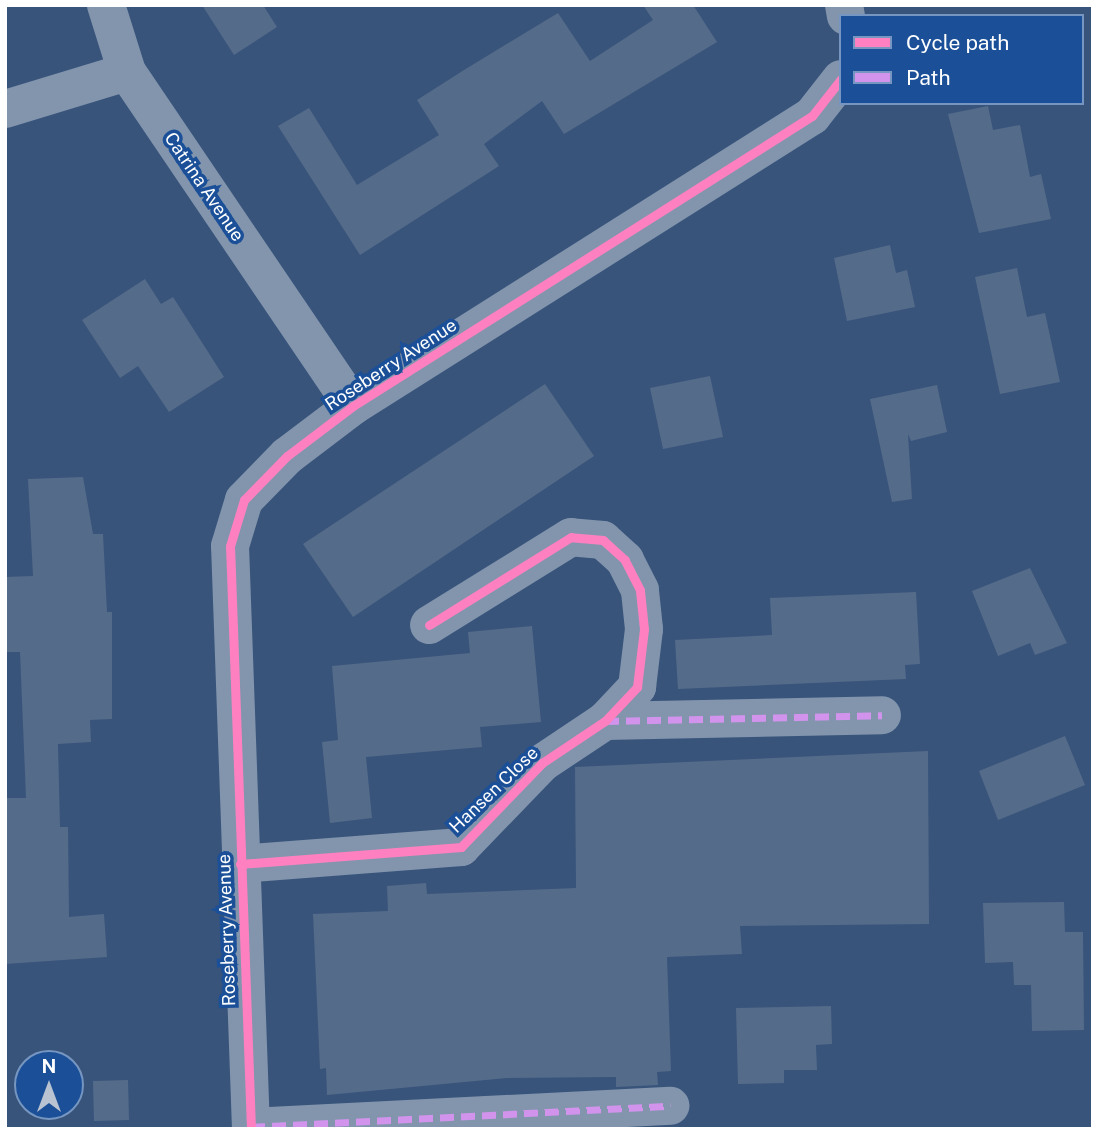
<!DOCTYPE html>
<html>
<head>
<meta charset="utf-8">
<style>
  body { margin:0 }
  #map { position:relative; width:1098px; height:1134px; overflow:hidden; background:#38547b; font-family:"Public Sans",sans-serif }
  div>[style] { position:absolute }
  .building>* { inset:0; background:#556b8a }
  .minor>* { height:38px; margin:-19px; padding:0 19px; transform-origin:19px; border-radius:19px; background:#8295ad }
  .quiet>* { height:7px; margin-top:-3.5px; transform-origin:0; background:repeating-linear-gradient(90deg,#d193ec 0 14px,transparent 0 21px) }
  .cycleway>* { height:9px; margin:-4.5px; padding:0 4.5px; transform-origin:4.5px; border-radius:4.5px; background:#ff80c0 }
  span { translate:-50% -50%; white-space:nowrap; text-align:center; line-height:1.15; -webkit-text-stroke:7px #1b5098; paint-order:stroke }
  .street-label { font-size:18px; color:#fff }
  .frame { position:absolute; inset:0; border:7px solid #fff; pointer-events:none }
  .legend { position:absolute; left:839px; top:14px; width:245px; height:91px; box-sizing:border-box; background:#1b5098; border:2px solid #7696c1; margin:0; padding:9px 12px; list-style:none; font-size:21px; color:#fff }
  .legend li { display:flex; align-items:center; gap:14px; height:35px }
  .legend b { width:35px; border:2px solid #7696c1 }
  .north { position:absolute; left:14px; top:1050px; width:70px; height:70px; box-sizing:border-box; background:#1b5098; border:2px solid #7696c1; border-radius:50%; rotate:0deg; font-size:19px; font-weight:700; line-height:28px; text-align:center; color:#fff }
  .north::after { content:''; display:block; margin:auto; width:24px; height:32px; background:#b9c3d1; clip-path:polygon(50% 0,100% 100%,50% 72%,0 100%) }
</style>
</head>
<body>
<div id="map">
  <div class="building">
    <div style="clip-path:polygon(202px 5px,263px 5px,277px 27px,234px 55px)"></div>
    <div style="clip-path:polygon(643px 5px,693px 5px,717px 42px,564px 134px,542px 101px,484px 144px,499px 166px,360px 255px,278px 126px,309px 108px,357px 185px,439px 135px,417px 100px,464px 70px,558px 13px,590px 61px,653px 20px)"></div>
    <div style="clip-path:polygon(988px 106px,993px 130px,1020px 125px,1030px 177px,1041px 174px,1051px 219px,979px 233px,948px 114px)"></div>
    <div style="clip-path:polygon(890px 245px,896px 273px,907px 270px,915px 307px,847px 321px,834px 258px)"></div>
    <div style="clip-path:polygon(1017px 268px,1027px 317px,1045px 313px,1060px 382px,1000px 394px,975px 277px)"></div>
    <div style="clip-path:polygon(145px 279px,161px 304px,173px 297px,224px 377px,169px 412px,138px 366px,120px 378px,82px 320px)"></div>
    <div style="clip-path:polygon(710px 376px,723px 437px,663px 449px,650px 388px)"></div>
    <div style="clip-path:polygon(545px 384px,594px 456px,353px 617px,303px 544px)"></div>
    <div style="clip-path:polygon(937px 385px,947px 432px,911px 441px,908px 434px,912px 499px,892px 502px,870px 399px)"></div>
    <div style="clip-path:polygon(83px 477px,93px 534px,103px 534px,107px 612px,112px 612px,112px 719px,90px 720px,91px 742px,58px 744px,60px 827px,68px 827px,69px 917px,104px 914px,107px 957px,5px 964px,5px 798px,26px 798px,20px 652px,5px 652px,5px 577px,33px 576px,28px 479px)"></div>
    <div style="clip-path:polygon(1030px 568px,1067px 643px,1035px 655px,1030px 643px,998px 656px,972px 591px)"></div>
    <div style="clip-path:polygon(916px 592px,920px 664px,905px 665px,906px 679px,678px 689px,675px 640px,772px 635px,770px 598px)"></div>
    <div style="clip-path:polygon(532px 626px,541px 722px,480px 727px,482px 747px,366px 757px,372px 818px,330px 823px,322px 742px,338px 740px,332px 666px,470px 653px,468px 632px)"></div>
    <div style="clip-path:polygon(1065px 736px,1085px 785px,998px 820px,979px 771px)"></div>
    <div style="clip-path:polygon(928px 751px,929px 924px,740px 926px,742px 954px,667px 957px,671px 1071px,657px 1072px,658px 1085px,616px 1087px,616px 1077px,507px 1078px,327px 1095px,326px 1068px,320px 1069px,313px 914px,388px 911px,387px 886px,426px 883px,427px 894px,576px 888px,575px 767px)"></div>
    <div style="clip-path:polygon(1064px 902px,1065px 932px,1083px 932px,1084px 1030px,1032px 1031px,1031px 985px,1014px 985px,1013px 962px,985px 963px,983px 903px)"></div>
    <div style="clip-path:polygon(831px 1006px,832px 1044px,816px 1045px,817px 1070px,784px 1070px,784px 1083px,738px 1084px,736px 1008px)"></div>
    <div style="clip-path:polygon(128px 1080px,129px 1120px,94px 1121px,93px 1081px)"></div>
  </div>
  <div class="minor">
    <div style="left:106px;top:5px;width:70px;rotate:72.6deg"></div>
    <div style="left:127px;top:72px;width:403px;rotate:55.9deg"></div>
    <div style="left:844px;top:5px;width:11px;rotate:80deg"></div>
    <div style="left:5px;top:109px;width:127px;rotate:-16.9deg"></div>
    <div style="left:605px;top:721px;width:277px;rotate:-1.2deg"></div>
    <div style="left:240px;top:864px;width:222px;rotate:-4.4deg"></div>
    <div style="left:461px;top:847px;width:117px;rotate:-46deg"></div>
    <div style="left:542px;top:763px;width:76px;rotate:-33.7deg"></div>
    <div style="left:605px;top:721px;width:47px;rotate:-46.7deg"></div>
    <div style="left:637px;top:687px;width:58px;rotate:-83.1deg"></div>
    <div style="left:644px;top:629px;width:39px;rotate:-96deg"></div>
    <div style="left:640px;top:590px;width:34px;rotate:-117deg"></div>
    <div style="left:625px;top:560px;width:30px;rotate:-138deg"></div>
    <div style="left:603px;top:540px;width:32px;rotate:-175deg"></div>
    <div style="left:571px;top:537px;width:167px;rotate:148.2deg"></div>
    <div style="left:251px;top:1127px;width:420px;rotate:-2.9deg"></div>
    <div style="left:251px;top:1129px;width:583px;rotate:-92.06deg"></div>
    <div style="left:230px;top:546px;width:48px;rotate:-73.1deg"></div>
    <div style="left:244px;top:500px;width:62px;rotate:-45.7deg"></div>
    <div style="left:287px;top:456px;width:83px;rotate:-37.1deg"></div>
    <div style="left:353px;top:406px;width:543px;rotate:-32.29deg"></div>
    <div style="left:812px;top:116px;width:47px;rotate:-51.9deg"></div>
  </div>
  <div class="quiet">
    <div style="left:605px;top:721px;width:277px;rotate:-1.2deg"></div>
    <div style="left:251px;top:1127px;width:420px;rotate:-2.9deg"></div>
  </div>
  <div class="cycleway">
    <div style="left:240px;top:864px;width:222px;rotate:-4.4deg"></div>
    <div style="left:461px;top:847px;width:117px;rotate:-46deg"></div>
    <div style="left:542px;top:763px;width:76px;rotate:-33.7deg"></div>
    <div style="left:605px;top:721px;width:47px;rotate:-46.7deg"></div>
    <div style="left:637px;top:687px;width:58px;rotate:-83.1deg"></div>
    <div style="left:644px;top:629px;width:39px;rotate:-96deg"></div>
    <div style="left:640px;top:590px;width:34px;rotate:-117deg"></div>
    <div style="left:625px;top:560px;width:30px;rotate:-138deg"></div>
    <div style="left:603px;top:540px;width:32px;rotate:-175deg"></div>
    <div style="left:571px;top:537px;width:167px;rotate:148.2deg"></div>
    <div style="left:251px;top:1129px;width:583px;rotate:-92.06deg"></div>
    <div style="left:230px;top:546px;width:48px;rotate:-73.1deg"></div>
    <div style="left:244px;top:500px;width:62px;rotate:-45.7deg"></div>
    <div style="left:287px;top:456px;width:83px;rotate:-37.1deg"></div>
    <div style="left:353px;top:406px;width:543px;rotate:-32.29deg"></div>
    <div style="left:812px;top:116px;width:47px;rotate:-51.9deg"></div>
  </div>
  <div class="street-label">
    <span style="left:204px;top:187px;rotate:56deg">Catrina Avenue</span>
    <span style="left:391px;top:365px;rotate:-33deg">Roseberry Avenue</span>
    <span style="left:494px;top:790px;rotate:-44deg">Hansen Close</span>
    <span style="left:227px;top:930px;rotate:-92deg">Roseberry Avenue</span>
  </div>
  <div class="frame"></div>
  <ul class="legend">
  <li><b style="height:9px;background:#ff80c0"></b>Cycle path</li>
  <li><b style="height:9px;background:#d193ec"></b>Path</li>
  </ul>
  <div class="north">N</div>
</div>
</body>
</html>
